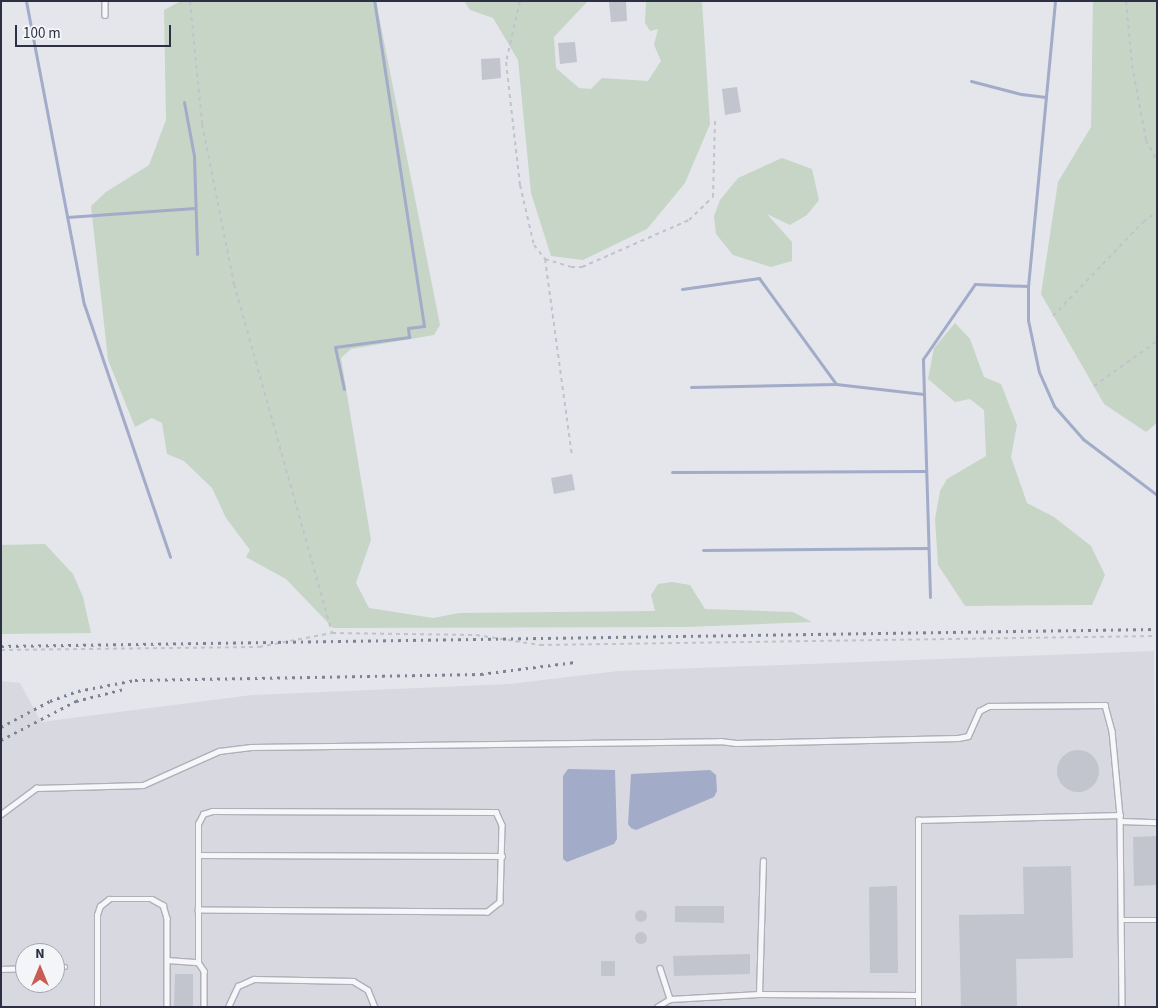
<!DOCTYPE html>
<html>
<head>
<meta charset="utf-8">
<style>
  body { margin:0 }
  #map { position:relative; width:1158px; height:1008px; overflow:hidden; background:#e5e6eb; font-family:"Source Sans 3",sans-serif }
  div>[style] { position:absolute }
  .built>* { inset:0; background:#d7d8e0 }
  .green>* { inset:0; background:#c6d5c6 }
  .water>* { inset:0; background:#a2acc9 }
  .stream>* { height:3px; margin:-1.5px; padding:0 1.5px; transform-origin:1.5px; border-radius:1.5px; background:#a2acc9 }
  .building>* { inset:0; background:#c2c4ce }
  .round { border-radius:50% }
  .path>* { height:2px; margin-top:-1px; transform-origin:0; background:repeating-linear-gradient(90deg,#c2c3ca 0 4px,transparent 0 8px) }
  .roads { filter:drop-shadow(1px 0 #aeafb9) drop-shadow(-1px 0 #aeafb9) drop-shadow(0 1px #aeafb9) drop-shadow(0 -1px #aeafb9) }
  .lane>* { height:4.5px; margin:-2.25px; padding:0 2.25px; transform-origin:2.25px; border-radius:2.25px; background:#f7f7fa }
  .rail>* { height:3px; margin-top:-1.5px; transform-origin:0; background:repeating-linear-gradient(90deg,#7f8294 0 2.5px,transparent 0 7.5px) }
  span { translate:-50% -50%; white-space:nowrap; text-align:center; line-height:1.15; -webkit-text-stroke:5px #f4f5f9; paint-order:stroke }
  .frame { position:absolute; inset:0; border:2px solid #2d3043; pointer-events:none }
  .north { position:absolute; left:15px; top:943px; width:50px; height:50px; box-sizing:border-box; background:#f4f5f9; border:1px solid #a4a6b0; border-radius:50%; rotate:0deg; font-size:14px; font-weight:700; line-height:20px; text-align:center; color:#2d3043 }
  .north::after { content:''; display:block; margin:auto; width:18px; height:22px; background:#c85b52; clip-path:polygon(50% 0,100% 100%,50% 72%,0 100%) }
  .scale { position:absolute; left:15px; top:25px; width:156px; height:22px; box-sizing:border-box; border:2px solid #2d3043; border-top:0; padding-left:6px; font-size:15px; line-height:18px; white-space:nowrap; color:#2d3043; -webkit-text-stroke:4px #f4f5f9; paint-order:stroke }
</style>
</head>
<body>
<div id="map">
  <div class="built">
    <div style="clip-path:polygon(evenodd,1154px 651px,1157px 1007px,1px 1007px,1px 681px,20px 683px,41px 722px,252px 695px,510px 684px,618px 671px,1154px 651px,25px 953px,55px 953px,55px 983px,25px 983px,25px 953px)"></div>
  </div>
  <div class="green">
    <div style="clip-path:polygon(181px 1px,376px 1px,440px 325px,434px 335px,351px 349px,341px 358px,371px 540px,356px 583px,369px 608px,433px 618px,459px 613px,655px 611px,651px 595px,658px 584px,672px 582px,690px 585px,705px 609px,793px 612px,812px 622px,686px 627px,333px 628px,286px 579px,246px 557px,250px 550px,226px 518px,212px 488px,184px 461px,167px 454px,162px 423px,152px 418px,135px 427px,108px 360px,91px 206px,106px 192px,149px 165px,166px 120px,164px 10px)"></div>
    <div style="clip-path:polygon(464px 1px,588px 1px,554px 37px,556px 68px,579px 88px,591px 89px,602px 78px,648px 81px,661px 61px,654px 45px,658px 29px,650px 31px,645px 23px,646px 1px,702px 1px,710px 124px,685px 183px,647px 229px,583px 260px,551px 256px,531px 193px,518px 60px,493px 18px,470px 10px)"></div>
    <div style="clip-path:polygon(1093px 1px,1157px 1px,1157px 423px,1146px 432px,1104px 404px,1041px 294px,1058px 182px,1091px 127px)"></div>
    <div style="clip-path:polygon(782px 158px,812px 169px,819px 200px,807px 215px,790px 225px,767px 214px,792px 242px,792px 261px,771px 267px,733px 255px,716px 234px,714px 216px,720px 200px,738px 178px)"></div>
    <div style="clip-path:polygon(955px 323px,970px 339px,984px 377px,1001px 384px,1017px 425px,1011px 457px,1027px 503px,1054px 517px,1091px 546px,1105px 575px,1092px 605px,965px 606px,938px 565px,935px 519px,940px 491px,947px 479px,986px 456px,984px 410px,970px 399px,955px 402px,928px 379px,934px 348px)"></div>
    <div style="clip-path:polygon(45px 544px,73px 574px,83px 597px,91px 633px,1px 634px,1px 545px)"></div>
  </div>
  <div class="water">
    <div style="clip-path:polygon(568px 769px,615px 770px,617px 839px,614px 844px,567px 862px,563px 859px,563px 776px)"></div>
    <div style="clip-path:polygon(710px 770px,716px 775px,717px 791px,714px 797px,636px 830px,631px 828px,628px 824px,631px 774px)"></div>
  </div>
  <div class="stream">
    <div style="left:26px;top:1px;width:309px;rotate:79.2deg"></div>
    <div style="left:84px;top:304px;width:267px;rotate:71.2deg"></div>
    <div style="left:1055px;top:1px;width:286px;rotate:95.4deg"></div>
    <div style="left:1028px;top:286px;width:34px;rotate:90deg"></div>
    <div style="left:1028px;top:320px;width:53px;rotate:78.1deg"></div>
    <div style="left:1039px;top:372px;width:37px;rotate:66deg"></div>
    <div style="left:1054px;top:406px;width:44px;rotate:48.7deg"></div>
    <div style="left:1083px;top:439px;width:93px;rotate:37.1deg"></div>
    <div style="left:971px;top:81px;width:52px;rotate:14.6deg"></div>
    <div style="left:1021px;top:94px;width:25px;rotate:7deg"></div>
    <div style="left:184px;top:102px;width:55px;rotate:79.5deg"></div>
    <div style="left:194px;top:156px;width:98px;rotate:88.2deg"></div>
    <div style="left:67px;top:217px;width:128px;rotate:-4deg"></div>
    <div style="left:682px;top:289px;width:78px;rotate:-8.1deg"></div>
    <div style="left:759px;top:278px;width:131px;rotate:54deg"></div>
    <div style="left:691px;top:387px;width:145px;rotate:-1.2deg"></div>
    <div style="left:836px;top:384px;width:88px;rotate:6.6deg"></div>
    <div style="left:344px;top:389px;width:43px;rotate:-102.1deg"></div>
    <div style="left:335px;top:347px;width:75px;rotate:-7.7deg"></div>
    <div style="left:409px;top:337px;width:9px;rotate:-96deg"></div>
    <div style="left:408px;top:328px;width:16px;rotate:-7deg"></div>
    <div style="left:424px;top:326px;width:329px;rotate:-98.7deg"></div>
    <div style="left:672px;top:472px;width:254px;rotate:-0.2deg"></div>
    <div style="left:703px;top:550px;width:225px;rotate:-0.5deg"></div>
    <div style="left:930px;top:597px;width:238px;rotate:-91.7deg"></div>
    <div style="left:923px;top:359px;width:91px;rotate:-55.3deg"></div>
    <div style="left:975px;top:284px;width:53px;rotate:2.2deg"></div>
  </div>
  <div class="building">
    <div style="clip-path:polygon(626px 1px,627px 21px,611px 22px,609px 2px)"></div>
    <div style="clip-path:polygon(575px 42px,577px 62px,560px 64px,558px 43px)"></div>
    <div style="clip-path:polygon(500px 58px,501px 78px,482px 80px,481px 59px)"></div>
    <div style="clip-path:polygon(737px 87px,741px 112px,725px 115px,722px 89px)"></div>
    <div style="clip-path:polygon(572px 474px,575px 490px,554px 494px,551px 478px)"></div>
    <div class="round" style="left:1057px;top:750px;width:42px;height:42px"></div>
    <div style="clip-path:polygon(1157px 836px,1157px 885px,1134px 886px,1133px 837px)"></div>
    <div style="clip-path:polygon(1071px 866px,1073px 958px,1016px 959px,1017px 1007px,961px 1007px,959px 915px,1024px 914px,1023px 867px)"></div>
    <div style="clip-path:polygon(897px 886px,898px 973px,870px 973px,869px 887px)"></div>
    <div style="clip-path:polygon(675px 906px,724px 906px,724px 923px,675px 922px)"></div>
    <div class="round" style="left:635px;top:910px;width:12px;height:12px"></div>
    <div class="round" style="left:635px;top:932px;width:12px;height:12px"></div>
    <div style="clip-path:polygon(750px 954px,750px 974px,674px 976px,673px 956px)"></div>
    <div style="clip-path:polygon(601px 961px,615px 961px,615px 976px,601px 976px)"></div>
    <div style="clip-path:polygon(175px 974px,193px 974px,193px 1007px,174px 1007px)"></div>
  </div>
  <div class="path">
    <div style="left:190px;top:1px;width:124px;rotate:84.4deg"></div>
    <div style="left:202px;top:124px;width:163px;rotate:78.7deg"></div>
    <div style="left:234px;top:284px;width:362px;rotate:74.3deg"></div>
    <div style="left:520px;top:1px;width:63px;rotate:102.9deg"></div>
    <div style="left:506px;top:62px;width:124px;rotate:83.5deg"></div>
    <div style="left:520px;top:185px;width:62px;rotate:76.9deg"></div>
    <div style="left:534px;top:245px;width:18px;rotate:52deg"></div>
    <div style="left:545px;top:259px;width:199px;rotate:82.2deg"></div>
    <div style="left:1126px;top:1px;width:64px;rotate:84.6deg"></div>
    <div style="left:1132px;top:65px;width:76px;rotate:79.4deg"></div>
    <div style="left:1146px;top:140px;width:24px;rotate:62deg"></div>
    <div style="left:545px;top:259px;width:27px;rotate:17deg"></div>
    <div style="left:571px;top:267px;width:11px"></div>
    <div style="left:582px;top:267px;width:117px;rotate:-23.7deg"></div>
    <div style="left:689px;top:220px;width:33px;rotate:-44deg"></div>
    <div style="left:713px;top:197px;width:79px;rotate:-88.5deg"></div>
    <div style="left:1053px;top:316px;width:130px;rotate:-46.2deg"></div>
    <div style="left:1143px;top:222px;width:17px;rotate:-36deg"></div>
    <div style="left:1094px;top:386px;width:77px;rotate:-35.5deg"></div>
    <div style="left:1px;top:650px;width:258px;rotate:-0.7deg"></div>
    <div style="left:259px;top:647px;width:74px;rotate:-10.9deg"></div>
    <div style="left:332px;top:633px;width:144px;rotate:0.8deg"></div>
    <div style="left:476px;top:635px;width:65px;rotate:8.9deg"></div>
    <div style="left:540px;top:645px;width:617px;rotate:-0.84deg"></div>
  </div>
  <div class="roads">
    <div class="lane">
      <div style="left:105px;top:1px;width:14px;rotate:90deg"></div>
      <div style="left:212px;top:811px;width:284px;rotate:0.2deg"></div>
      <div style="left:496px;top:812px;width:14px;rotate:65deg"></div>
      <div style="left:502px;top:825px;width:77px;rotate:91.5deg"></div>
      <div style="left:500px;top:902px;width:16px;rotate:142deg"></div>
      <div style="left:487px;top:912px;width:289px;rotate:-179.6deg"></div>
      <div style="left:198px;top:910px;width:86px;rotate:-90deg"></div>
      <div style="left:198px;top:824px;width:11px;rotate:-63deg"></div>
      <div style="left:203px;top:814px;width:9px;rotate:-18deg"></div>
      <div style="left:1px;top:814px;width:44px;rotate:-36.6deg"></div>
      <div style="left:36px;top:788px;width:107px;rotate:-1.6deg"></div>
      <div style="left:143px;top:785px;width:83px;rotate:-24.1deg"></div>
      <div style="left:219px;top:751px;width:32px;rotate:-7deg"></div>
      <div style="left:251px;top:747px;width:469px;rotate:-0.7deg"></div>
      <div style="left:720px;top:741px;width:16px;rotate:7deg"></div>
      <div style="left:736px;top:743px;width:222px;rotate:-1.3deg"></div>
      <div style="left:958px;top:738px;width:10px;rotate:-11deg"></div>
      <div style="left:968px;top:736px;width:27px;rotate:-66deg"></div>
      <div style="left:979px;top:711px;width:11px;rotate:-27deg"></div>
      <div style="left:989px;top:706px;width:116px;rotate:-0.5deg"></div>
      <div style="left:1105px;top:705px;width:27px;rotate:75deg"></div>
      <div style="left:1112px;top:731px;width:84px;rotate:84.6deg"></div>
      <div style="left:1120px;top:821px;width:37px;rotate:2deg"></div>
      <div style="left:198px;top:855px;width:304px;rotate:0.2deg"></div>
      <div style="left:1121px;top:920px;width:36px"></div>
      <div style="left:167px;top:960px;width:31px;rotate:4deg"></div>
      <div style="left:198px;top:962px;width:11px;rotate:56deg"></div>
      <div style="left:204px;top:971px;width:36px;rotate:90deg"></div>
      <div style="left:198px;top:962px;width:52px;rotate:-90deg"></div>
      <div style="left:55px;top:967px;width:10px"></div>
      <div style="left:660px;top:968px;width:33px;rotate:72deg"></div>
      <div style="left:1px;top:969px;width:24px;rotate:-2deg"></div>
      <div style="left:759px;top:994px;width:133px;rotate:-88.3deg"></div>
      <div style="left:97px;top:1007px;width:92px;rotate:-90deg"></div>
      <div style="left:97px;top:915px;width:9px;rotate:-72deg"></div>
      <div style="left:100px;top:906px;width:11px;rotate:-38deg"></div>
      <div style="left:109px;top:899px;width:43px"></div>
      <div style="left:152px;top:899px;width:13px;rotate:29deg"></div>
      <div style="left:163px;top:905px;width:14px;rotate:73deg"></div>
      <div style="left:167px;top:918px;width:89px;rotate:90deg"></div>
      <div style="left:228px;top:1007px;width:23px;rotate:-65deg"></div>
      <div style="left:238px;top:986px;width:17px;rotate:-24deg"></div>
      <div style="left:254px;top:979px;width:99px;rotate:1.2deg"></div>
      <div style="left:353px;top:981px;width:17px;rotate:31deg"></div>
      <div style="left:368px;top:990px;width:18px;rotate:68deg"></div>
      <div style="left:657px;top:1007px;width:15px;rotate:-32deg"></div>
      <div style="left:670px;top:999px;width:89px;rotate:-3.2deg"></div>
      <div style="left:759px;top:994px;width:159px;rotate:0.4deg"></div>
      <div style="left:918px;top:1007px;width:187px;rotate:-90deg"></div>
      <div style="left:918px;top:820px;width:202px;rotate:-1.4deg"></div>
      <div style="left:1120px;top:815px;width:192px;rotate:89.4deg"></div>
    </div>
  </div>
  <div class="rail">
    <div style="left:1px;top:646px;width:1156px;rotate:-0.84deg"></div>
    <div style="left:1px;top:727px;width:55px;rotate:-28deg"></div>
    <div style="left:50px;top:701px;width:30px;rotate:-20deg"></div>
    <div style="left:78px;top:691px;width:58px;rotate:-10.9deg"></div>
    <div style="left:135px;top:680px;width:346px;rotate:-1deg"></div>
    <div style="left:481px;top:674px;width:95px;rotate:-7.3deg"></div>
    <div style="left:1px;top:740px;width:85px;rotate:-27.5deg"></div>
    <div style="left:76px;top:701px;width:49px;rotate:-14deg"></div>
  </div>
  <div class="frame"></div>
  <div class="north">N</div>
  <div class="scale">100 m</div>
</div>
</body>
</html>
